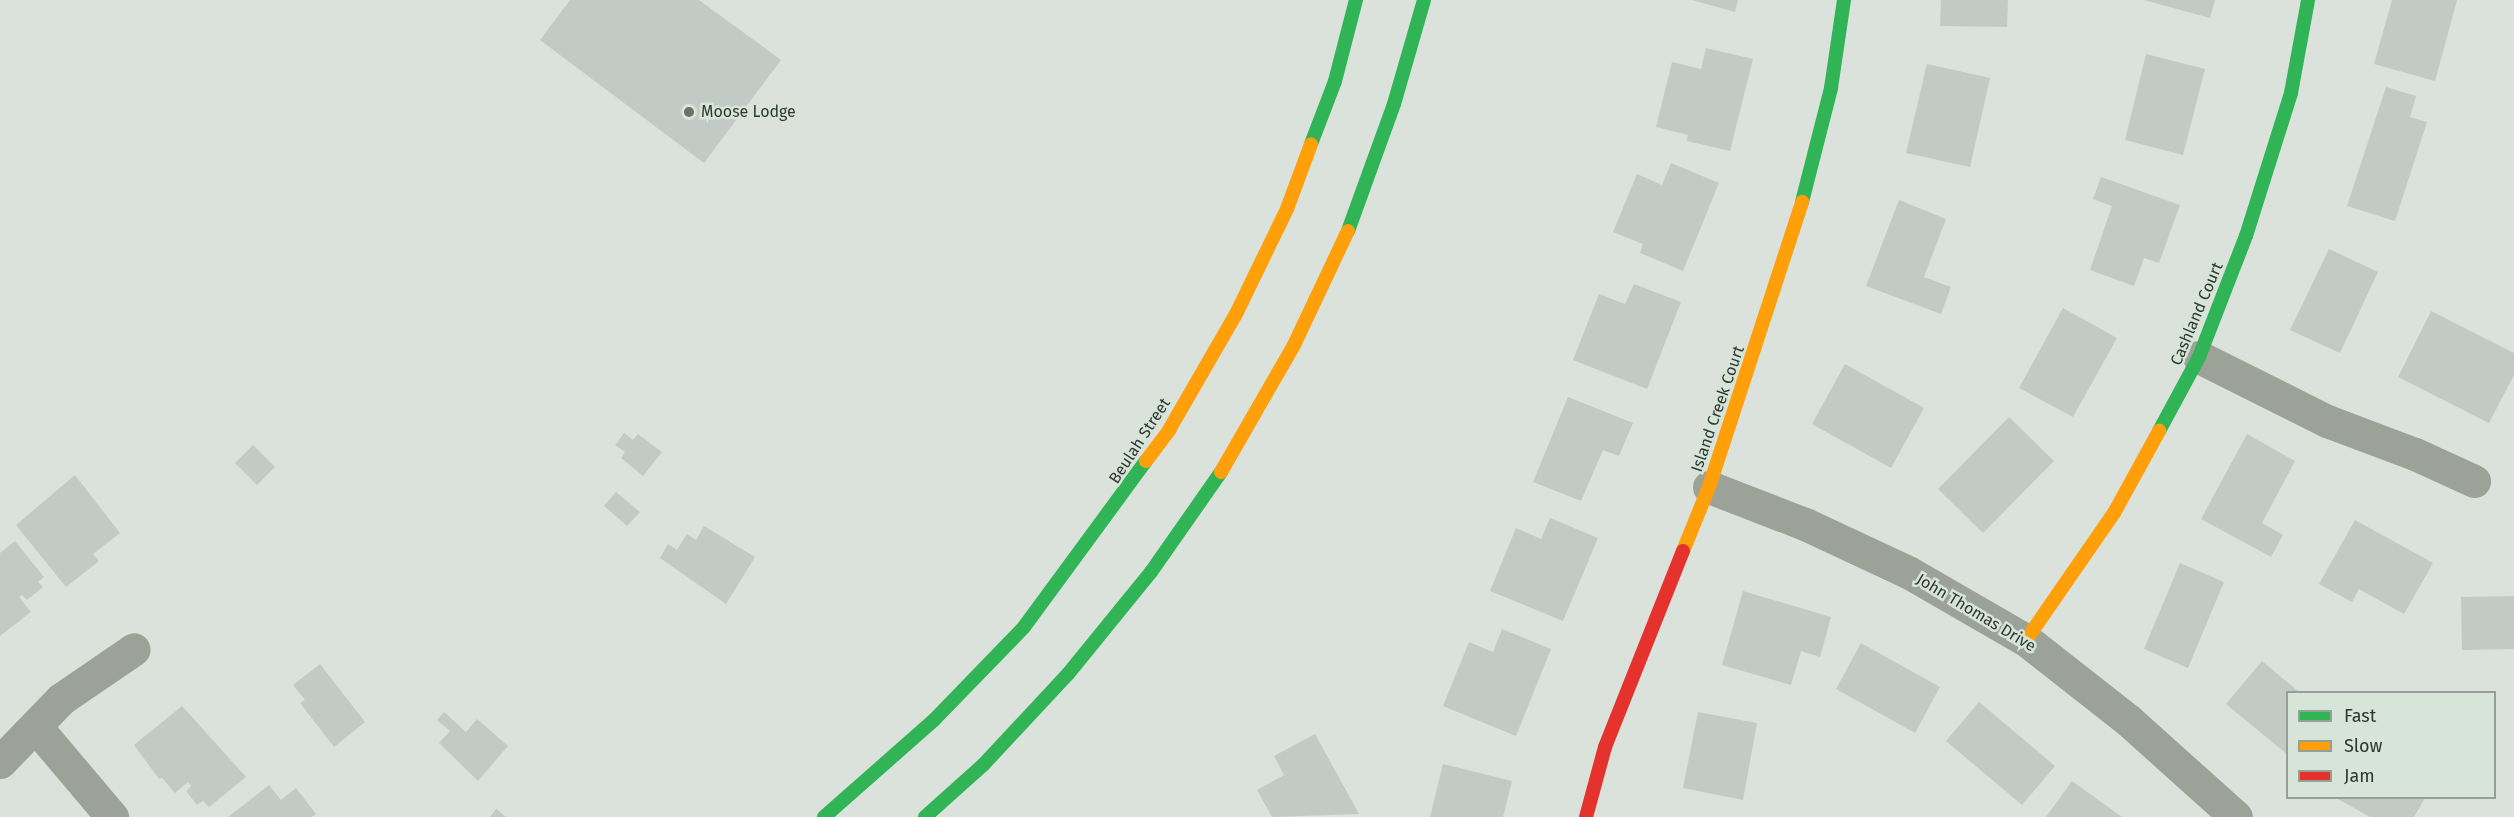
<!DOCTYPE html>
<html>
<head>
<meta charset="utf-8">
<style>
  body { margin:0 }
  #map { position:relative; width:2514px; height:817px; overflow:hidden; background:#dae2db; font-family:"Fira Sans",sans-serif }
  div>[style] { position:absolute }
  .building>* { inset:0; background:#c2cac5 }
  .street>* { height:33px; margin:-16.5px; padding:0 16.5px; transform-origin:16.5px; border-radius:16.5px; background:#9da298 }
  .fast>* { height:14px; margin:-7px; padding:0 7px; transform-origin:7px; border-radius:7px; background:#30b455 }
  .slow>* { height:14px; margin:-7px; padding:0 7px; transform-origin:7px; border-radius:7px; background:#ff9f0a }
  .jam>* { height:14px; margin:-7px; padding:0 7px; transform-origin:7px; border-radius:7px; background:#e5322d }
  .dots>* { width:16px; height:16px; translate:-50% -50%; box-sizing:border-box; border:3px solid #d6e5d8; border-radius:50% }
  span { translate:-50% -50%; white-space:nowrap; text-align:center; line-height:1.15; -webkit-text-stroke:5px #d6e5d8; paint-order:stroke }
  .poi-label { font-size:16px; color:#303631 }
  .left { translate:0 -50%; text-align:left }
  .street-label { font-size:16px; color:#303631 }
  .legend { position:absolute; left:2286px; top:691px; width:210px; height:108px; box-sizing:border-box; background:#d6e5d8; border:2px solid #949f95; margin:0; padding:8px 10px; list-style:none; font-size:18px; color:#303631 }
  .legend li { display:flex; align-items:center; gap:12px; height:30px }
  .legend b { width:30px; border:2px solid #949f95 }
</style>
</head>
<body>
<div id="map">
  <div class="building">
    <div style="clip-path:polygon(570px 0,699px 0,781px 60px,704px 163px,540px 40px)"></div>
    <div style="clip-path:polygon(1692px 0,1738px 0,1735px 12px)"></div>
    <div style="clip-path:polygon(1941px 0,2008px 0,2007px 27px,1940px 26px)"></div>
    <div style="clip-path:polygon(2144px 0,2215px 0,2210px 18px)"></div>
    <div style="clip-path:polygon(2392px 0,2457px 0,2435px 81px,2374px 64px)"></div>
    <div style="clip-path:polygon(1706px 48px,1753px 59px,1730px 151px,1687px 141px,1688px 135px,1656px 127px,1672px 62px,1701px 69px)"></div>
    <div style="clip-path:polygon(2146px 54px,2205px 69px,2183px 155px,2125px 140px)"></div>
    <div style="clip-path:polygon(1927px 64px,1990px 78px,1970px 167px,1906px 153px)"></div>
    <div style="clip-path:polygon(2386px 87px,2416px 96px,2410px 117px,2427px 122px,2395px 221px,2347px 206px)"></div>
    <div style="clip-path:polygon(1671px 163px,1719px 183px,1683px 271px,1640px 253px,1643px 244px,1613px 232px,1637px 174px,1662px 185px)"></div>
    <div style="clip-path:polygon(2101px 177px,2180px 205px,2159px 263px,2144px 258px,2134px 286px,2090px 270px,2112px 206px,2093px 199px)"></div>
    <div style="clip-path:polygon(1899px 200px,1946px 219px,1924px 277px,1951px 287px,1941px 314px,1866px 286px)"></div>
    <div style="clip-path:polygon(2329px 249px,2378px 272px,2340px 353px,2290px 330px)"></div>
    <div style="clip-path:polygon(1634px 284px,1681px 302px,1647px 389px,1573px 360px,1599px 294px,1625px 304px)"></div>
    <div style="clip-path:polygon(2063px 308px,2117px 338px,2073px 417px,2019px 388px)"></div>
    <div style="clip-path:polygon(2431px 311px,2514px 353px,2514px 375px,2489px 423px,2398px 377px)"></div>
    <div style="clip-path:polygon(1845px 364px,1924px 408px,1891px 468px,1812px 424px)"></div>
    <div style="clip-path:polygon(1568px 397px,1633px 423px,1619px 456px,1603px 450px,1581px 501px,1533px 482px)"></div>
    <div style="clip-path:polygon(2009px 417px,2054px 461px,1983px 533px,1938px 489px)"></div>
    <div style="clip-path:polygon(624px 433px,633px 440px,638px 434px,662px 452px,643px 476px,621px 458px,625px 452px,615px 445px)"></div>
    <div style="clip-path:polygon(2247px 434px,2295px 461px,2262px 523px,2283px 535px,2271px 557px,2201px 519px)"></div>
    <div style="clip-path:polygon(253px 445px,275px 467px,257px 485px,235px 463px)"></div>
    <div style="clip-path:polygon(75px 475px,120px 533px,93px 554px,99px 561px,66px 587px,16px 525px)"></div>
    <div style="clip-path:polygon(616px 492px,640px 512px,627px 526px,604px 506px)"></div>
    <div style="clip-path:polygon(1550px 518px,1598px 538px,1563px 621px,1490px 591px,1516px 528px,1541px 539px)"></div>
    <div style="clip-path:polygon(2355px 520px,2433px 563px,2404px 614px,2359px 589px,2352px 602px,2319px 584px)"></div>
    <div style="clip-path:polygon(704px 526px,755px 557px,726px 604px,660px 558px,668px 544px,677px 550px,687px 534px,696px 540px)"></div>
    <div style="clip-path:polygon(15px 541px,44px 577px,38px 582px,43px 587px,27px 600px,22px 595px,19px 597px,31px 612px,0 636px,0 553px)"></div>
    <div style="clip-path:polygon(2180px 563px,2224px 582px,2188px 668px,2144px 649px)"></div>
    <div style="clip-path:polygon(1743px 591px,1831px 617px,1820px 657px,1801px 651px,1791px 685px,1722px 665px)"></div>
    <div style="clip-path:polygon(2514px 596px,2514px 649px,2462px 650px,2461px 597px)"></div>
    <div style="clip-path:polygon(1502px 629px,1551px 649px,1516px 736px,1443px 706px,1469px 642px,1493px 652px)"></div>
    <div style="clip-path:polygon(1861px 643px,1940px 687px,1915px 733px,1836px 689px)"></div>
    <div style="clip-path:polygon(2262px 661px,2299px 692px,2288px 692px,2288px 755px,2226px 704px)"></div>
    <div style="clip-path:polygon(320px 664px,365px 722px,334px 747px,300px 703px,305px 700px,293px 685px)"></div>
    <div style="clip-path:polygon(1979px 702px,2055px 766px,2022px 805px,1946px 741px)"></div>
    <div style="clip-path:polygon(182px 706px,246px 777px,209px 807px,203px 801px,197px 805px,186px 791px,191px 786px,188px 782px,175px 793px,162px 778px,159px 779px,134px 745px)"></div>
    <div style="clip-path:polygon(444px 712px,466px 732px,477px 719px,508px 746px,478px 781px,439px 743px,450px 731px,437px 720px)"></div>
    <div style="clip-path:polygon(1698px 712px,1757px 723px,1743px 800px,1683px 788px)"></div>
    <div style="clip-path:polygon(1315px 734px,1359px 814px,1272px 817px,1257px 790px,1284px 775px,1274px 756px)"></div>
    <div style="clip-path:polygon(1443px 764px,1512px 781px,1503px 817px,1430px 817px)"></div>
    <div style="clip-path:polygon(2072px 781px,2122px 817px,2046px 817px)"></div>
    <div style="clip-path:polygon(269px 785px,281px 800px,296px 788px,316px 814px,312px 817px,228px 817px)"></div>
    <div style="clip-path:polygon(2336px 798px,2425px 798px,2414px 817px,2370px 817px)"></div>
    <div style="clip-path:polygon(496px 809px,506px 817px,490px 817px)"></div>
  </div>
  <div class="street">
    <div style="left:2199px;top:357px;width:143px;rotate:26.6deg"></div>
    <div style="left:2327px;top:421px;width:94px;rotate:20.6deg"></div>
    <div style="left:2415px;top:454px;width:65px;rotate:24.6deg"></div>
    <div style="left:1709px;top:487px;width:103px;rotate:21.1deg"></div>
    <div style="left:1805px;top:524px;width:114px;rotate:25deg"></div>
    <div style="left:1908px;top:572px;width:136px;rotate:30deg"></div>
    <div style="left:2026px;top:640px;width:130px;rotate:38.1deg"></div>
    <div style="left:2128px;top:720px;width:145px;rotate:41.9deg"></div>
    <div style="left:36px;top:727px;width:118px;rotate:49.8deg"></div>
    <div style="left:0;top:762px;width:88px;rotate:-45.9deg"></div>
    <div style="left:61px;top:699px;width:88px;rotate:-34.4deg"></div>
  </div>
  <div class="fast">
    <div style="left:1311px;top:144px;width:67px;rotate:-69.1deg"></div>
    <div style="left:1335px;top:81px;width:84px;rotate:-75.5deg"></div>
    <div style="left:1802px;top:202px;width:118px;rotate:-75.7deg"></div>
    <div style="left:1831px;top:88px;width:89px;rotate:-81.6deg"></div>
    <div style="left:1348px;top:231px;width:135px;rotate:-70.1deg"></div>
    <div style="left:1394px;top:104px;width:108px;rotate:-73.9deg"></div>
    <div style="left:2159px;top:431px;width:84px;rotate:-61.6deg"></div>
    <div style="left:2199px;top:357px;width:130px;rotate:-68.8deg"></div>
    <div style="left:2246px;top:236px;width:150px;rotate:-72.5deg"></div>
    <div style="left:2291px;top:93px;width:95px;rotate:-79.6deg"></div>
    <div style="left:824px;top:817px;width:147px;rotate:-41.4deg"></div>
    <div style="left:934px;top:720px;width:129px;rotate:-45.9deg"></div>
    <div style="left:1024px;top:627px;width:206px;rotate:-53.7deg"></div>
    <div style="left:925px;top:817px;width:79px;rotate:-41.9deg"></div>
    <div style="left:984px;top:764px;width:123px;rotate:-47deg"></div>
    <div style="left:1068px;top:674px;width:132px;rotate:-50.9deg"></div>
    <div style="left:1151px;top:572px;width:122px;rotate:-55deg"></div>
  </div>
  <div class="slow">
    <div style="left:1146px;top:461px;width:39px;rotate:-53deg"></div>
    <div style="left:1169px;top:430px;width:136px;rotate:-60deg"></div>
    <div style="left:1237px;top:312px;width:114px;rotate:-64.1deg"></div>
    <div style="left:1287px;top:209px;width:69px;rotate:-69.7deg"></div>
    <div style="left:1221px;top:472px;width:146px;rotate:-60.1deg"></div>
    <div style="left:1294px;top:345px;width:126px;rotate:-64.7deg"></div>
    <div style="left:1683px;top:551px;width:69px;rotate:-67.9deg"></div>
    <div style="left:1709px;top:487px;width:300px;rotate:-71.9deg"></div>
    <div style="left:2026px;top:640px;width:155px;rotate:-55.3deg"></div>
    <div style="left:2114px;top:513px;width:94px;rotate:-61.2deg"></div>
  </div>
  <div class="jam">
    <div style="left:1586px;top:817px;width:73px;rotate:-74.8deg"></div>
    <div style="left:1605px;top:747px;width:211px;rotate:-68.3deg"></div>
  </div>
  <div class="dots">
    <div style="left:689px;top:112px;background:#6c726c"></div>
  </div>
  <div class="poi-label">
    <span class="left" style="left:701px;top:112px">Moose Lodge</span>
  </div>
  <div class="street-label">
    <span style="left:2197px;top:314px;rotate:-67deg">Cashland Court</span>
    <span style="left:1718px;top:409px;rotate:-71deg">Island Creek Court</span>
    <span style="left:1140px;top:441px;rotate:-57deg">Beulah Street</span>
    <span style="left:1976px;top:613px;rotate:31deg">John Thomas Drive</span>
  </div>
  <ul class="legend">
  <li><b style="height:8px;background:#30b455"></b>Fast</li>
  <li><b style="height:8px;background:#ff9f0a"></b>Slow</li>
  <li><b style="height:8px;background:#e5322d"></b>Jam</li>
  </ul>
</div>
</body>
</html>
